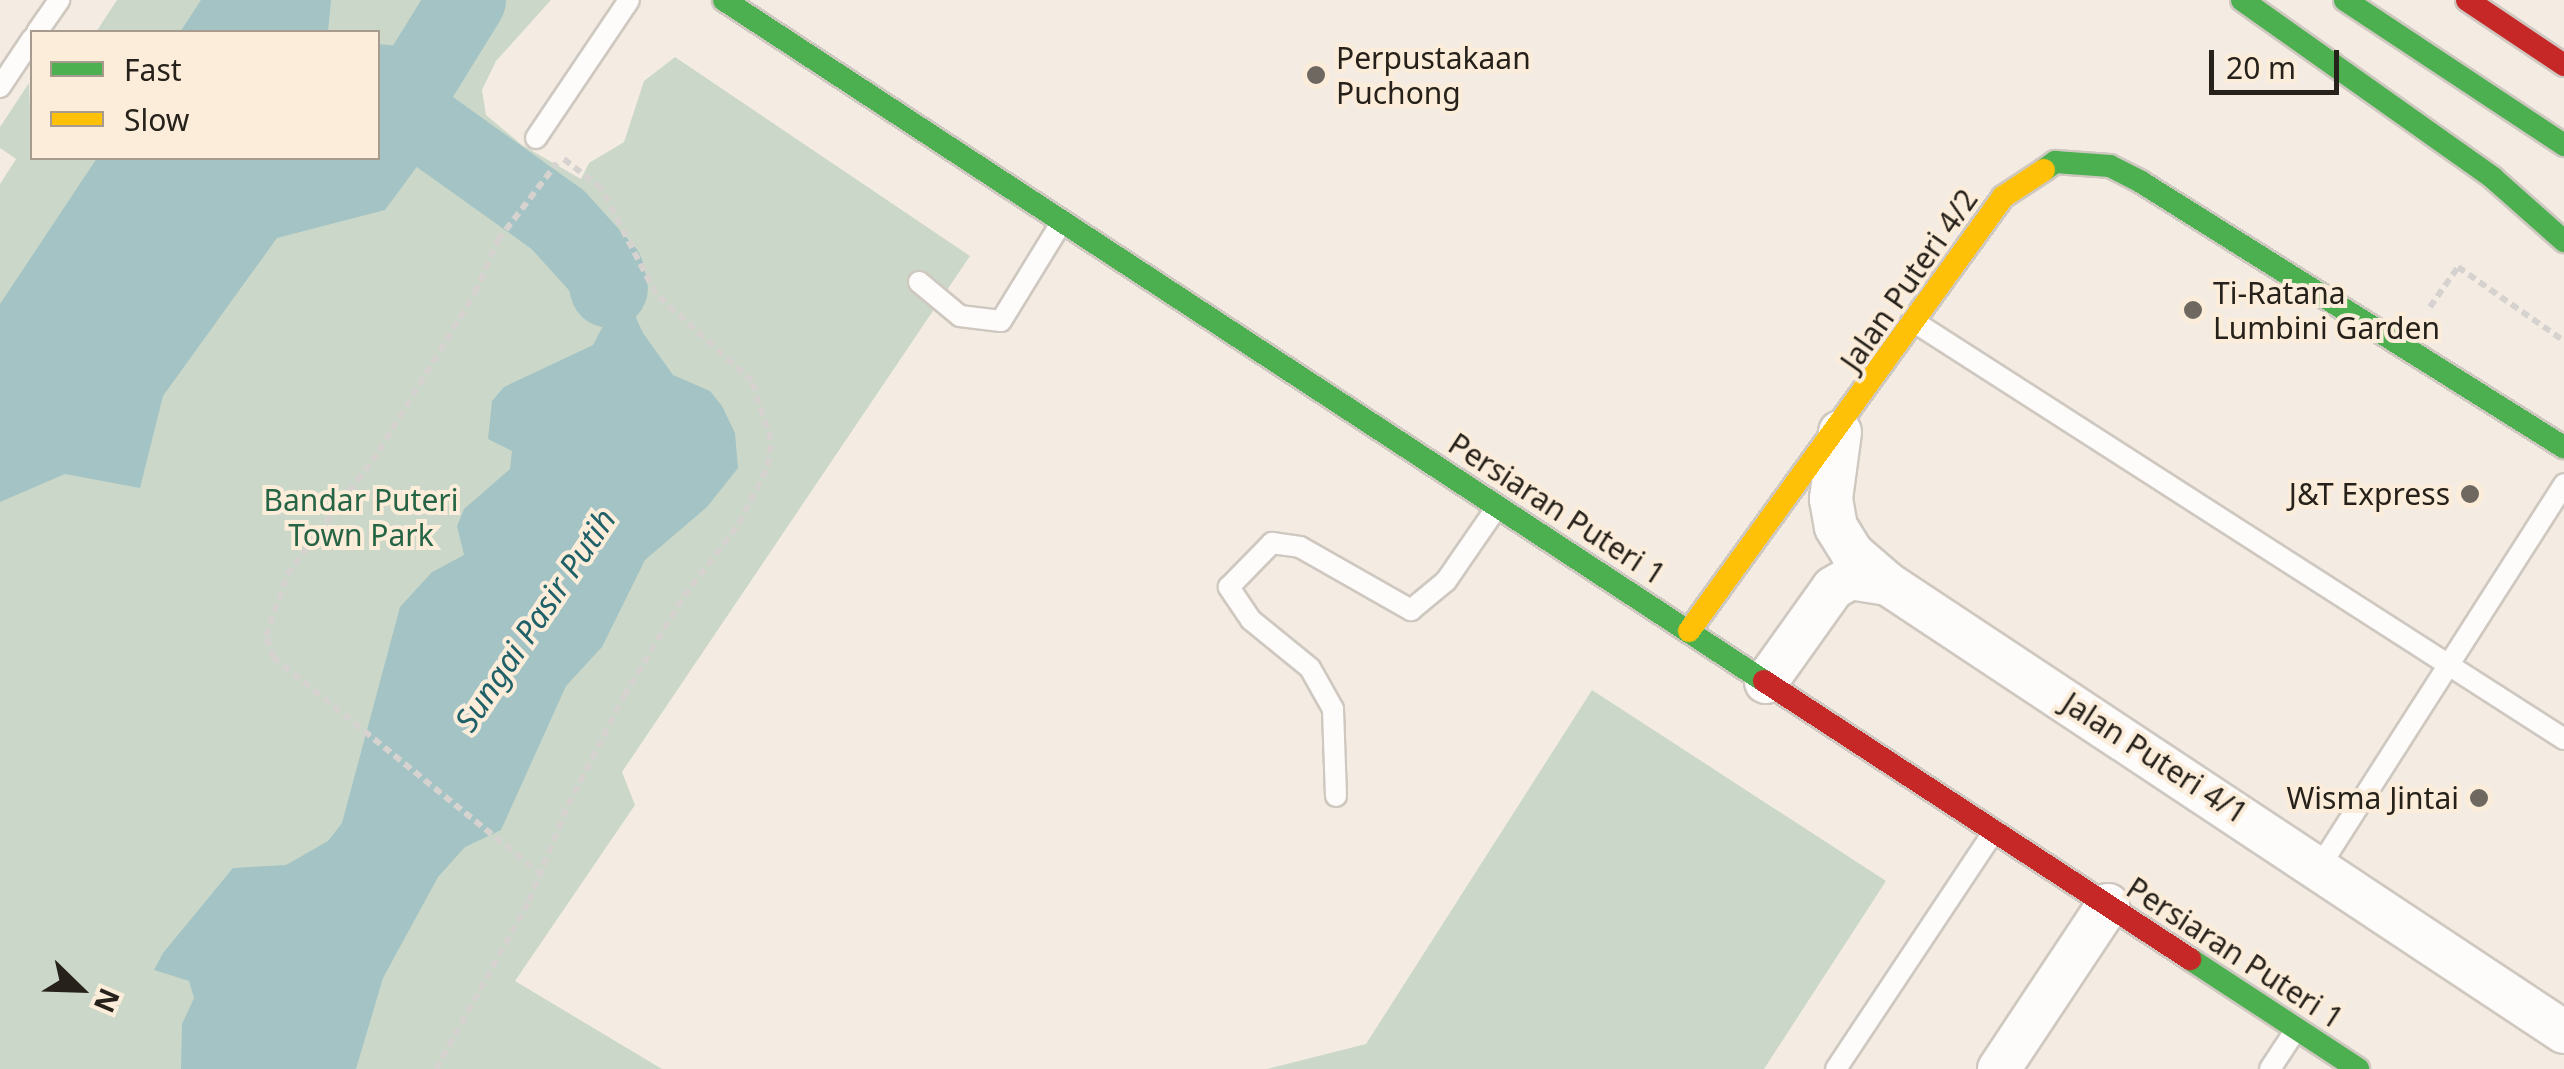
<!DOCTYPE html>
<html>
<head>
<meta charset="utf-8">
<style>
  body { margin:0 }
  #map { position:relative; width:2564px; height:1069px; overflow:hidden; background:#f4ece2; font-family:"Noto Sans",sans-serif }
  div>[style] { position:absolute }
  .green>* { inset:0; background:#cbd8c9 }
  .water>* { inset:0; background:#a4c3c4 }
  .river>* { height:78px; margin:-39px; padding:0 39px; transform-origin:39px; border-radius:39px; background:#a4c3c4 }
  .path>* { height:6px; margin-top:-3px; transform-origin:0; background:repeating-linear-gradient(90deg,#d5d2cf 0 8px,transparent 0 13px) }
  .roads { filter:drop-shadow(2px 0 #cfc8c0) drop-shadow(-2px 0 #cfc8c0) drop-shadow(0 2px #cfc8c0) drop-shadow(0 -2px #cfc8c0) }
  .lane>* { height:20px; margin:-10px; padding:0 10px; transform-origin:10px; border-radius:10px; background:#fdfcfb }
  .street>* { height:42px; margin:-21px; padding:0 21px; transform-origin:21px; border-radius:21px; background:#fdfcfb }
  .fast>* { height:22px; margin:-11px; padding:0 11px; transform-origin:11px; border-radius:11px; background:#4caf50 }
  .slow>* { height:22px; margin:-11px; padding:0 11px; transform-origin:11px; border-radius:11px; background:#ffc107 }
  .jam>* { height:22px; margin:-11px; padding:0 11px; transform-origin:11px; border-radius:11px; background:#c62828 }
  .dots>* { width:28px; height:28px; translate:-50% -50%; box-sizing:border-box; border:5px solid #fcedda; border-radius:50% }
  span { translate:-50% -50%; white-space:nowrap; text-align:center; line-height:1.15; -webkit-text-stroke:8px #fcedda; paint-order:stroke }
  .poi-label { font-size:30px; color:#26211a }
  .left { translate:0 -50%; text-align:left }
  .right { translate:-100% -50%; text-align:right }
  .street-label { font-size:30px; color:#26211a }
  .park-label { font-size:30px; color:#266446 }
  .water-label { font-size:32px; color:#206169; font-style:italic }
  .legend { position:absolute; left:30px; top:30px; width:350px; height:130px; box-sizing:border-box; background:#fcedda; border:2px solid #a69b8d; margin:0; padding:12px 18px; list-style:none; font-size:30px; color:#26211a }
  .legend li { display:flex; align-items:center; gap:20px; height:50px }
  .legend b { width:50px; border:2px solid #a69b8d }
  .north { position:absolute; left:30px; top:939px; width:100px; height:100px; -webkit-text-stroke:8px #fcedda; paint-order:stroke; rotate:113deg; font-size:28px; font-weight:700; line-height:40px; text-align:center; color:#26211a }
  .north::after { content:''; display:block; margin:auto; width:35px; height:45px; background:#26211a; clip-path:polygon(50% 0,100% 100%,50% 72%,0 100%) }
  .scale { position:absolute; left:2209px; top:50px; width:130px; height:45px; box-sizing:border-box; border:5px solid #26211a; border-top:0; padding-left:12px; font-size:30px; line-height:35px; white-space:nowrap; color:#26211a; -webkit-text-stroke:8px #fcedda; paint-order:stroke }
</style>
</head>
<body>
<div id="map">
  <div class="green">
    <div style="clip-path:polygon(117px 0,551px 0,496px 61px,482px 90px,486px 115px,522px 145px,581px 179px,589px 163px,624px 142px,644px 81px,675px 57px,970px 256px,622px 772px,635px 805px,515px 981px,662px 1069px,0 1069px,0 184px,16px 159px,0 148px,0 127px,29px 83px,32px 158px,378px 158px,378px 32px,96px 32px)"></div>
    <div style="clip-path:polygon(1592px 690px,1886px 881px,1764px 1069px,1267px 1069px,1366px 1044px)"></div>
  </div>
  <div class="water">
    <div style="clip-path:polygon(201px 0,331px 0,328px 32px,180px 32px)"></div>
    <div style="clip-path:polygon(452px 0,494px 0,436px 96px,506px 163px,488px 190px,427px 153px,385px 210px,277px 238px,163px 396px,140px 488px,65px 474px,0 502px,0 304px,97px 158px,378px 158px,378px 44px,422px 48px)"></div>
    <div style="clip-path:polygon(555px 198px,597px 232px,643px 333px,673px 375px,710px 391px,722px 406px,735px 433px,738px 468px,707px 507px,645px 560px,602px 647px,566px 686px,501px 830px,465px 847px,438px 877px,383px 978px,356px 1069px,181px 1069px,182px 1024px,194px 998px,189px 981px,154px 970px,163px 953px,233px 868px,286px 865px,328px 841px,342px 823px,400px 607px,432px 572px,464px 555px,457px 526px,464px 509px,510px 469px,512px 451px,488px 439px,492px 401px,504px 387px,593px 345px,603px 326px,586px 271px,537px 220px)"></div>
  </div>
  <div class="river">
    <div style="left:467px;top:0;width:114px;rotate:121.7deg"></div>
    <div style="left:407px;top:97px;width:25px;rotate:64deg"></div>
    <div style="left:418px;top:120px;width:172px;rotate:35.5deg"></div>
    <div style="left:558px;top:220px;width:70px;rotate:47.9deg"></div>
    <div style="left:605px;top:272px;width:17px;rotate:77deg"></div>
  </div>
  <div class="path">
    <div style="left:2430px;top:307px;width:49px;rotate:-55deg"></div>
    <div style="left:2458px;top:267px;width:129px;rotate:34.9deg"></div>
    <div style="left:542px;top:875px;width:345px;rotate:-141deg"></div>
    <div style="left:274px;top:658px;width:23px;rotate:-110deg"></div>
    <div style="left:266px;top:636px;width:65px;rotate:-71deg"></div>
    <div style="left:287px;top:575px;width:154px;rotate:-53.4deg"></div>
    <div style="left:379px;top:451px;width:185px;rotate:-58.7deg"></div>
    <div style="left:475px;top:293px;width:58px;rotate:-66.5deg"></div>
    <div style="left:498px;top:240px;width:97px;rotate:-52.5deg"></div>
    <div style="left:436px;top:1069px;width:192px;rotate:-61deg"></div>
    <div style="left:529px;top:901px;width:104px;rotate:-67.9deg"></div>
    <div style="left:568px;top:805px;width:123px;rotate:-62.8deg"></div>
    <div style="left:624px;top:696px;width:117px;rotate:-59deg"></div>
    <div style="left:684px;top:596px;width:91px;rotate:-52.6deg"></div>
    <div style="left:739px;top:524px;width:65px;rotate:-63.4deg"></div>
    <div style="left:768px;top:466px;width:26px;rotate:-83deg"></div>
    <div style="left:771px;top:440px;width:62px;rotate:-107.9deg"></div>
    <div style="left:752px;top:381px;width:130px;rotate:-137.8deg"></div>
    <div style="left:656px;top:294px;width:119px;rotate:-117.4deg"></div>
    <div style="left:601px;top:188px;width:51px;rotate:-142.2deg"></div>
  </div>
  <div class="roads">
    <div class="lane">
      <div style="left:37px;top:32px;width:39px;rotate:-55deg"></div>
      <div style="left:0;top:87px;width:58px;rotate:-56.3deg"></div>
      <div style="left:536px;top:138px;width:166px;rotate:-56deg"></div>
      <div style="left:919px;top:282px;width:53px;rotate:39.7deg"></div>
      <div style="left:960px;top:316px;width:41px;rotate:7deg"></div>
      <div style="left:1001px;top:321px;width:115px;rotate:-58.5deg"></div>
      <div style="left:1916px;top:323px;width:770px;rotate:32.7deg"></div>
      <div style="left:1336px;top:796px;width:87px;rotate:-92deg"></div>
      <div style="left:1333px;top:709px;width:47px;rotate:-119.3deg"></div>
      <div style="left:1310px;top:668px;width:76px;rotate:-140.9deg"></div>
      <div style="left:1251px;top:620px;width:40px;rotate:-124deg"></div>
      <div style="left:1229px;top:587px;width:62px;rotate:-45.7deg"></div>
      <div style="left:1272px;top:543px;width:28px;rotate:8deg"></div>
      <div style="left:1300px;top:547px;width:128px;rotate:29.6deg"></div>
      <div style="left:1411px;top:610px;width:45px;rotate:-39.6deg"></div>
      <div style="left:1446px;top:581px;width:90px;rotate:-55.4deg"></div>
      <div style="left:2320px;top:866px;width:453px;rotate:-57.4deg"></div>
      <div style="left:1836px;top:1069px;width:283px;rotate:-56.4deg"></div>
      <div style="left:2270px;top:1069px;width:45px;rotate:-56.7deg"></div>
    </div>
    <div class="street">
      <div style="left:1840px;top:432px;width:68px;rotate:97.7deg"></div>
      <div style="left:1831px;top:499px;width:28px;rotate:80deg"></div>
      <div style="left:1836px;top:527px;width:31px;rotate:58deg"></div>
      <div style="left:1852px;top:553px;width:48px;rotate:40.7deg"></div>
      <div style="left:1766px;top:682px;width:115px;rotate:-54.5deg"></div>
      <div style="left:1833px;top:588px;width:20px;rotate:-30deg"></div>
      <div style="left:1850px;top:578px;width:38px;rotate:9deg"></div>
      <div style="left:1888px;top:584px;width:811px;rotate:33.53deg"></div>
      <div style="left:1999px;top:1069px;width:197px;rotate:-56.4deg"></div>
    </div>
    <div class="fast">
      <div style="left:724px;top:0;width:1243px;rotate:33.22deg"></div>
      <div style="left:2242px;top:0;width:308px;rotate:35.3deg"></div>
      <div style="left:2493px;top:178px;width:95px;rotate:41.6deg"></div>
      <div style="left:2345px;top:0;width:263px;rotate:33.5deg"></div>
      <div style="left:2044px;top:170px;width:14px;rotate:-36deg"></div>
      <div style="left:2055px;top:162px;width:55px;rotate:4.2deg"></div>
      <div style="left:2110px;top:166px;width:35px;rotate:27deg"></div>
      <div style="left:2141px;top:182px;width:499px;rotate:32.1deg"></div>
      <div style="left:2190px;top:959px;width:201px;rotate:33.2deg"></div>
    </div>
    <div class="slow">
      <div style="left:1689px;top:631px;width:536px;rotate:-54.11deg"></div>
      <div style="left:2003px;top:197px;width:49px;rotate:-33.4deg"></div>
    </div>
    <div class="jam">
      <div style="left:2467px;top:0;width:117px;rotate:33.8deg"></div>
      <div style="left:1764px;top:681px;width:509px;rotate:33.13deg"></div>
    </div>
  </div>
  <div class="dots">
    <div style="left:1316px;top:75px;background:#6e6860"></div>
    <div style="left:2193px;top:310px;background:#6e6860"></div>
    <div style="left:2470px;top:494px;background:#6e6860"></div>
    <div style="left:2479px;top:798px;background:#6e6860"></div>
  </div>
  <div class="poi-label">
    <span class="left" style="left:1336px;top:75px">Perpustakaan<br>Puchong</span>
    <span class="left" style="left:2213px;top:310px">Ti-Ratana<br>Lumbini Garden</span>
    <span class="right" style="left:2450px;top:494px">J&amp;T Express</span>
    <span class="right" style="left:2459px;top:798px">Wisma Jintai</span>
  </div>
  <div class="street-label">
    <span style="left:1909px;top:280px;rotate:-55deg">Jalan Puteri 4/2</span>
    <span style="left:1557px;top:509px;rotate:33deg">Persiaran Puteri 1</span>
    <span style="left:2155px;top:758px;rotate:33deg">Jalan Puteri 4/1</span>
    <span style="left:2235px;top:953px;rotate:33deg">Persiaran Puteri 1</span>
  </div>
  <div class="park-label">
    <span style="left:361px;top:517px">Bandar Puteri<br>Town Park</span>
  </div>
  <div class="water-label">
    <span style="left:535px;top:620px;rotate:-56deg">Sungai Pasir Putih</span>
  </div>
  <ul class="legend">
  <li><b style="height:12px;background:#4caf50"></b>Fast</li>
  <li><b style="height:12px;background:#ffc107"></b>Slow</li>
  </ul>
  <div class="north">N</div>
  <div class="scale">20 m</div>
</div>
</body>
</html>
